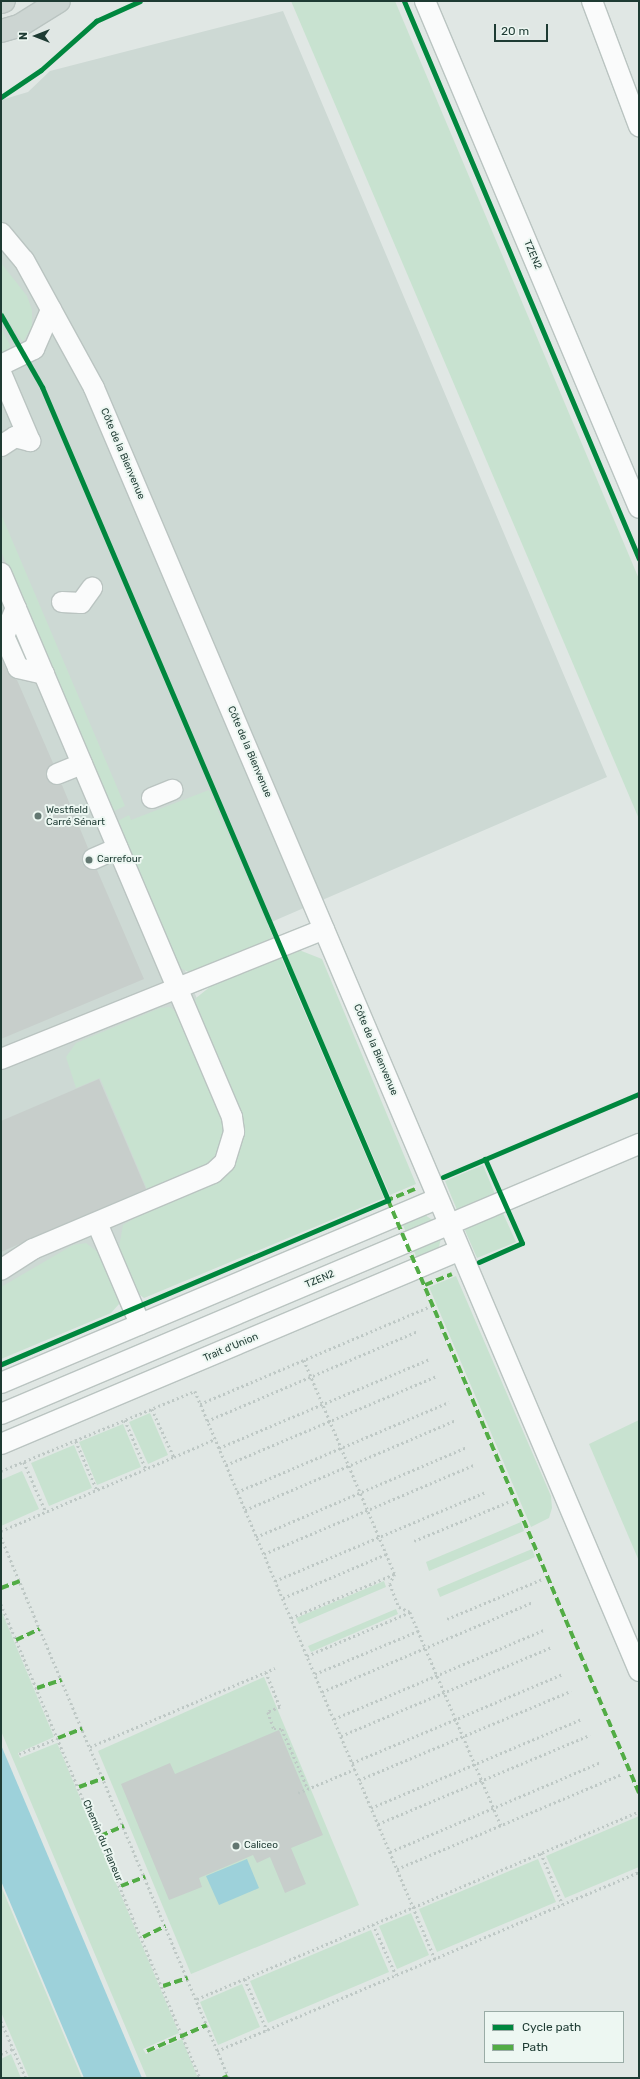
<!DOCTYPE html>
<html>
<head>
<meta charset="utf-8">
<style>
  body { margin:0 }
  #map { position:relative; width:640px; height:2079px; overflow:hidden; background:#e0e7e4; font-family:Rubik,sans-serif }
  div>[style] { position:absolute }
  .built>* { inset:0; background:#cdd9d4 }
  .green>* { inset:0; background:#c8e2d0 }
  .water>* { inset:0; background:#9dd1da }
  .building>* { inset:0; background:#c7cecb }
  .path>* { height:2.5px; margin-top:-1.25px; transform-origin:0; background:repeating-linear-gradient(90deg,#bec8c5 0 2px,transparent 0 5px) }
  .roads { filter:drop-shadow(1px 0 #bac4c1) drop-shadow(-1px 0 #bac4c1) drop-shadow(0 1px #bac4c1) drop-shadow(0 -1px #bac4c1) }
  .minor>* { height:20px; margin:-10px; padding:0 10px; transform-origin:10px; border-radius:10px; background:#fafbfb }
  .major>* { height:22px; margin:-11px; padding:0 11px; transform-origin:11px; border-radius:11px; background:#ccd5d2 }
  .quiet>* { height:4px; margin-top:-2px; transform-origin:0; background:repeating-linear-gradient(90deg,#52ac45 0 8px,transparent 0 12px) }
  .cycleway>* { height:5px; margin:-2.5px; padding:0 2.5px; transform-origin:2.5px; border-radius:2.5px; background:#00873e }
  .dots>* { width:11px; height:11px; translate:-50% -50%; box-sizing:border-box; border:2px solid #edf7f2; border-radius:50% }
  span { translate:-50% -50%; white-space:nowrap; text-align:center; line-height:1.15; -webkit-text-stroke:4px #edf7f2; paint-order:stroke }
  .street-label { font-size:10px; color:#1e3b33 }
  .poi-label { font-size:10px; color:#1e3b33 }
  .left { translate:0 -50%; text-align:left }
  .frame { position:absolute; inset:0; border:2px solid #1e3b33; pointer-events:none }
  .legend { position:absolute; left:484px; top:2011px; width:140px; height:52px; box-sizing:border-box; background:#edf7f2; border:1px solid #9aaca6; margin:0; padding:5px 7px; list-style:none; font-size:12px; color:#1e3b33 }
  .legend li { display:flex; align-items:center; gap:8px; height:20px }
  .legend b { width:20px; border:1px solid #9aaca6 }
  .north { position:absolute; left:16px; top:16px; width:40px; height:40px; -webkit-text-stroke:3px #edf7f2; paint-order:stroke; rotate:270deg; font-size:11px; font-weight:700; line-height:16px; text-align:center; color:#1e3b33 }
  .north::after { content:''; display:block; margin:auto; width:14px; height:18px; background:#1e3b33; clip-path:polygon(50% 0,100% 100%,50% 72%,0 100%) }
  .scale { position:absolute; left:494px; top:24px; width:54px; height:18px; box-sizing:border-box; border:2px solid #1e3b33; border-top:0; padding-left:5px; font-size:12px; line-height:14px; white-space:nowrap; color:#1e3b33; -webkit-text-stroke:3px #edf7f2; paint-order:stroke }
</style>
</head>
<body>
<div id="map">
  <div class="built">
    <div style="clip-path:polygon(283px 11px,607px 777px,181px 961px,291px 1220px,1px 1347px,1px 100px,28px 92px,50px 71px)"></div>
  </div>
  <div class="green">
    <div style="clip-path:polygon(291px 1px,395px 1px,639px 579px,639px 819px)"></div>
    <div style="clip-path:polygon(1px 263px,27px 296px,32px 310px,32px 326px,23px 342px,1px 311px)"></div>
    <div style="clip-path:polygon(1px 328px,10px 345px,9px 351px,1px 355px)"></div>
    <div style="clip-path:polygon(1px 514px,125px 806px,112px 812px,1px 551px)"></div>
    <div style="clip-path:polygon(209px 790px,274px 939px,190px 973px,177px 966px,114px 823px,129px 815px,131px 820px)"></div>
    <div style="clip-path:polygon(299px 950px,322px 959px,416px 1184px,390px 1195px,286px 955px)"></div>
    <div style="clip-path:polygon(281px 957px,384px 1198px,144px 1298px,136px 1292px,119px 1247px,123px 1225px,236px 1158px,194px 1007px,196px 998px,211px 986px)"></div>
    <div style="clip-path:polygon(170px 1007px,180px 1015px,227px 1130px,214px 1164px,149px 1194px,100px 1078px,76px 1088px,66px 1057px,76px 1043px,160px 1008px)"></div>
    <div style="clip-path:polygon(483px 1165px,495px 1194px,457px 1210px,445px 1181px)"></div>
    <div style="clip-path:polygon(502px 1211px,516px 1242px,477px 1258px,464px 1228px)"></div>
    <div style="clip-path:polygon(425px 1215px,434px 1221px,406px 1232px,401px 1221px)"></div>
    <div style="clip-path:polygon(441px 1238px,439px 1247px,418px 1261px,413px 1249px)"></div>
    <div style="clip-path:polygon(86px 1243px,99px 1253px,120px 1303px,111px 1313px,1px 1359px,1px 1287px,73px 1245px)"></div>
    <div style="clip-path:polygon(456px 1276px,551px 1496px,552px 1508px,549px 1518px,531px 1527px,429px 1287px)"></div>
    <div style="clip-path:polygon(150px 1413px,168px 1455px,148px 1464px,129px 1422px)"></div>
    <div style="clip-path:polygon(639px 1420px,639px 1561px,589px 1444px)"></div>
    <div style="clip-path:polygon(123px 1424px,141px 1467px,97px 1485px,79px 1442px)"></div>
    <div style="clip-path:polygon(74px 1445px,92px 1488px,49px 1506px,31px 1463px)"></div>
    <div style="clip-path:polygon(22px 1471px,39px 1509px,1px 1526px,1px 1480px)"></div>
    <div style="clip-path:polygon(521px 1522px,524px 1531px,429px 1571px,426px 1562px)"></div>
    <div style="clip-path:polygon(532px 1549px,535px 1557px,440px 1597px,437px 1589px)"></div>
    <div style="clip-path:polygon(384px 1581px,386px 1587px,299px 1624px,296px 1618px)"></div>
    <div style="clip-path:polygon(396px 1609px,398px 1614px,311px 1652px,308px 1646px)"></div>
    <div style="clip-path:polygon(1px 1610px,54px 1737px,18px 1753px,20px 1758px,57px 1743px,179px 2033px,143px 2049px,146px 2054px,182px 2039px,198px 2078px,147px 2078px,1px 1731px)"></div>
    <div style="clip-path:polygon(264px 1677px,359px 1905px,191px 1974px,98px 1751px)"></div>
    <div style="clip-path:polygon(639px 1816px,639px 1867px,565px 1898px,546px 1856px)"></div>
    <div style="clip-path:polygon(538px 1859px,556px 1902px,437px 1952px,419px 1909px)"></div>
    <div style="clip-path:polygon(1px 1886px,82px 2078px,29px 2078px,1px 2012px)"></div>
    <div style="clip-path:polygon(411px 1913px,429px 1955px,397px 1969px,379px 1926px)"></div>
    <div style="clip-path:polygon(371px 1930px,389px 1972px,268px 2023px,250px 1981px)"></div>
    <div style="clip-path:polygon(242px 1984px,260px 2027px,218px 2045px,200px 2002px)"></div>
    <div style="clip-path:polygon(11px 2054px,21px 2078px,1px 2078px,1px 2059px)"></div>
  </div>
  <div class="water">
    <div style="clip-path:polygon(1px 1745px,142px 2078px,84px 2078px,1px 1881px)"></div>
    <div style="clip-path:polygon(247px 1859px,259px 1888px,219px 1905px,206px 1876px)"></div>
  </div>
  <div class="building">
    <div style="clip-path:polygon(1px 658px,8px 673px,17px 680px,53px 763px,46px 772px,47px 779px,55px 785px,62px 785px,88px 848px,84px 853px,82px 863px,87px 868px,97px 870px,144px 979px,1px 1039px)"></div>
    <div style="clip-path:polygon(99px 1079px,146px 1189px,1px 1252px,1px 1121px)"></div>
    <div style="clip-path:polygon(279px 1730px,323px 1835px,291px 1848px,306px 1884px,285px 1893px,270px 1857px,257px 1863px,253px 1855px,199px 1878px,202px 1887px,169px 1900px,121px 1784px,170px 1763px,175px 1774px)"></div>
  </div>
  <div class="path">
    <div style="left:304px;top:1360px;width:233px;rotate:67deg"></div>
    <div style="left:395px;top:1574px;width:11px;rotate:117deg"></div>
    <div style="left:390px;top:1584px;width:25px;rotate:69deg"></div>
    <div style="left:399px;top:1607px;width:12px;rotate:24deg"></div>
    <div style="left:410px;top:1612px;width:232px;rotate:66.9deg"></div>
    <div style="left:200px;top:1404px;width:253px;rotate:-23deg"></div>
    <div style="left:152px;top:1409px;width:53px;rotate:65.4deg"></div>
    <div style="left:174px;top:1457px;width:45px;rotate:-23.7deg"></div>
    <div style="left:125px;top:1420px;width:53px;rotate:66.8deg"></div>
    <div style="left:207px;top:1421px;width:229px;rotate:-23.1deg"></div>
    <div style="left:76px;top:1441px;width:53px;rotate:66.8deg"></div>
    <div style="left:219px;top:1448px;width:229px;rotate:-22.9deg"></div>
    <div style="left:24px;top:1462px;width:55px;rotate:66.3deg"></div>
    <div style="left:226px;top:1465px;width:229px;rotate:-22.9deg"></div>
    <div style="left:1px;top:1471px;width:210px;rotate:-22.4deg"></div>
    <div style="left:195px;top:1391px;width:617px;rotate:67.09deg"></div>
    <div style="left:237px;top:1492px;width:230px;rotate:-23deg"></div>
    <div style="left:245px;top:1510px;width:229px;rotate:-23.1deg"></div>
    <div style="left:1px;top:1531px;width:188px;rotate:-23.2deg"></div>
    <div style="left:1px;top:1537px;width:587px;rotate:67.15deg"></div>
    <div style="left:256px;top:1537px;width:229px;rotate:-23.1deg"></div>
    <div style="left:414px;top:1541px;width:102px;rotate:-22.5deg"></div>
    <div style="left:264px;top:1554px;width:228px;rotate:-23deg"></div>
    <div style="left:275px;top:1581px;width:229px;rotate:-22.9deg"></div>
    <div style="left:283px;top:1598px;width:112px;rotate:-23.1deg"></div>
    <div style="left:1px;top:1604px;width:514px;rotate:67.23deg"></div>
    <div style="left:291px;top:1618px;width:112px;rotate:-23.1deg"></div>
    <div style="left:447px;top:1619px;width:103px;rotate:-22.8deg"></div>
    <div style="left:307px;top:1656px;width:112px;rotate:-23.1deg"></div>
    <div style="left:266px;top:1672px;width:38px;rotate:68deg"></div>
    <div style="left:280px;top:1707px;width:13px;rotate:157deg"></div>
    <div style="left:268px;top:1712px;width:18px;rotate:71deg"></div>
    <div style="left:274px;top:1729px;width:8px"></div>
    <div style="left:282px;top:1729px;width:65px;rotate:66.6deg"></div>
    <div style="left:315px;top:1674px;width:112px;rotate:-22.7deg"></div>
    <div style="left:322px;top:1692px;width:229px;rotate:-23.1deg"></div>
    <div style="left:334px;top:1719px;width:228px;rotate:-23deg"></div>
    <div style="left:341px;top:1736px;width:229px;rotate:-22.9deg"></div>
    <div style="left:90px;top:1747px;width:201px;rotate:-23.1deg"></div>
    <div style="left:19px;top:1754px;width:42px;rotate:-22.3deg"></div>
    <div style="left:352px;top:1763px;width:229px;rotate:-22.9deg"></div>
    <div style="left:359px;top:1780px;width:230px;rotate:-22.8deg"></div>
    <div style="left:298px;top:1793px;width:62px;rotate:-22.8deg"></div>
    <div style="left:371px;top:1808px;width:229px;rotate:-22.9deg"></div>
    <div style="left:378px;top:1824px;width:230px;rotate:-22.8deg"></div>
    <div style="left:390px;top:1852px;width:229px;rotate:-23.1deg"></div>
    <div style="left:541px;top:1853px;width:56px;rotate:67.1deg"></div>
    <div style="left:397px;top:1869px;width:244px;rotate:-22.9deg"></div>
    <div style="left:373px;top:1924px;width:56px;rotate:65.7deg"></div>
    <div style="left:245px;top:1979px;width:56px;rotate:66.7deg"></div>
    <div style="left:197px;top:1999px;width:480px;rotate:-23deg"></div>
    <div style="left:1px;top:2021px;width:62px;rotate:66.3deg"></div>
    <div style="left:217px;top:2051px;width:458px;rotate:-23deg"></div>
    <div style="left:1px;top:2054px;width:13px;rotate:-23deg"></div>
  </div>
  <div class="roads">
    <div class="minor">
      <div style="left:425px;top:1px;width:550px;rotate:67.12deg"></div>
      <div style="left:592px;top:1px;width:134px;rotate:69.4deg"></div>
      <div style="left:1px;top:233px;width:35px;rotate:50deg"></div>
      <div style="left:24px;top:260px;width:146px;rotate:61.3deg"></div>
      <div style="left:94px;top:388px;width:1394px;rotate:66.98deg"></div>
      <div style="left:1px;top:365px;width:37px;rotate:-26deg"></div>
      <div style="left:34px;top:349px;width:43px;rotate:-66.4deg"></div>
      <div style="left:1px;top:373px;width:74px;rotate:66.9deg"></div>
      <div style="left:1px;top:446px;width:17px;rotate:-33deg"></div>
      <div style="left:15px;top:437px;width:16px;rotate:15deg"></div>
      <div style="left:1px;top:573px;width:591px;rotate:66.99deg"></div>
      <div style="left:232px;top:1117px;width:15px;rotate:82deg"></div>
      <div style="left:234px;top:1132px;width:31px;rotate:107deg"></div>
      <div style="left:225px;top:1162px;width:16px;rotate:137deg"></div>
      <div style="left:213px;top:1173px;width:195px;rotate:157.1deg"></div>
      <div style="left:33px;top:1249px;width:38px;rotate:147deg"></div>
      <div style="left:62px;top:602px;width:19px;rotate:3deg"></div>
      <div style="left:81px;top:603px;width:19px;rotate:-54deg"></div>
      <div style="left:16px;top:608px;width:30px;rotate:113deg"></div>
      <div style="left:4px;top:636px;width:35px;rotate:66deg"></div>
      <div style="left:18px;top:668px;width:27px;rotate:13deg"></div>
      <div style="left:57px;top:774px;width:27px;rotate:-22deg"></div>
      <div style="left:152px;top:798px;width:22px;rotate:-22deg"></div>
      <div style="left:93px;top:859px;width:27px;rotate:-24deg"></div>
      <div style="left:1px;top:1059px;width:348px;rotate:-21.9deg"></div>
      <div style="left:97px;top:1223px;width:110px;rotate:66.9deg"></div>
      <div style="left:1px;top:1383px;width:473px;rotate:-22.9deg"></div>
      <div style="left:1px;top:1414px;width:693px;rotate:-22.94deg"></div>
      <div style="left:1px;top:1444px;width:498px;rotate:-22.9deg"></div>
    </div>
    <div class="major">
      <div style="left:1px;top:2px;width:3px;rotate:-18deg"></div>
      <div style="left:1px;top:31px;width:19px;rotate:-16deg"></div>
      <div style="left:19px;top:26px;width:47px;rotate:-32deg"></div>
    </div>
  </div>
  <div class="quiet">
    <div style="left:415px;top:1189px;width:29px;rotate:158deg"></div>
    <div style="left:388px;top:1200px;width:644px;rotate:67.06deg"></div>
    <div style="left:425px;top:1285px;width:29px;rotate:-22deg"></div>
    <div style="left:1px;top:1588px;width:20px;rotate:-20deg"></div>
    <div style="left:16px;top:1640px;width:26px;rotate:-25deg"></div>
    <div style="left:37px;top:1688px;width:26px;rotate:-18deg"></div>
    <div style="left:58px;top:1738px;width:26px;rotate:-21deg"></div>
    <div style="left:79px;top:1787px;width:27px;rotate:-20deg"></div>
    <div style="left:100px;top:1836px;width:26px;rotate:-23deg"></div>
    <div style="left:121px;top:1886px;width:26px;rotate:-21deg"></div>
    <div style="left:143px;top:1937px;width:25px;rotate:-26deg"></div>
    <div style="left:163px;top:1986px;width:26px;rotate:-18deg"></div>
    <div style="left:147px;top:2051px;width:65px;rotate:-23.4deg"></div>
    <div style="left:223px;top:2078px;width:5px;rotate:-22deg"></div>
  </div>
  <div class="cycleway">
    <div style="left:404px;top:1px;width:605px;rotate:67.16deg"></div>
    <div style="left:1px;top:97px;width:48px;rotate:-34deg"></div>
    <div style="left:41px;top:70px;width:74px;rotate:-41.7deg"></div>
    <div style="left:96px;top:21px;width:48px;rotate:-24.4deg"></div>
    <div style="left:1px;top:315px;width:83px;rotate:60.3deg"></div>
    <div style="left:42px;top:387px;width:884px;rotate:66.95deg"></div>
    <div style="left:388px;top:1200px;width:420px;rotate:157deg"></div>
    <div style="left:443px;top:1177px;width:213px;rotate:-23deg"></div>
    <div style="left:479px;top:1262px;width:47px;rotate:-23.8deg"></div>
    <div style="left:522px;top:1243px;width:92px;rotate:-113.8deg"></div>
  </div>
  <div class="dots">
    <div style="left:38px;top:816px;background:#627771"></div>
    <div style="left:89px;top:860px;background:#627771"></div>
    <div style="left:236px;top:1846px;background:#627771"></div>
  </div>
  <div class="street-label">
    <span style="left:532px;top:255px;rotate:67deg">TZEN2</span>
    <span style="left:122px;top:454px;rotate:67deg">Côte de la Bienvenue</span>
    <span style="left:249px;top:752px;rotate:67deg">Côte de la Bienvenue</span>
    <span style="left:375px;top:1050px;rotate:67deg">Côte de la Bienvenue</span>
    <span style="left:320px;top:1280px;rotate:-23deg">TZEN2</span>
    <span style="left:231px;top:1348px;rotate:-23deg">Trait d'Union</span>
    <span style="left:102px;top:1841px;rotate:67deg">Chemin du Flaneur</span>
  </div>
  <div class="poi-label">
    <span class="left" style="left:46px;top:816px">Westfield<br>Carré Sénart</span>
    <span class="left" style="left:97px;top:860px">Carrefour</span>
    <span class="left" style="left:244px;top:1846px">Caliceo</span>
  </div>
  <div class="frame"></div>
  <ul class="legend">
  <li><b style="height:5px;background:#00873e"></b>Cycle path</li>
  <li><b style="height:5px;background:#52ac45"></b>Path</li>
  </ul>
  <div class="north">N</div>
  <div class="scale">20 m</div>
</div>
</body>
</html>
